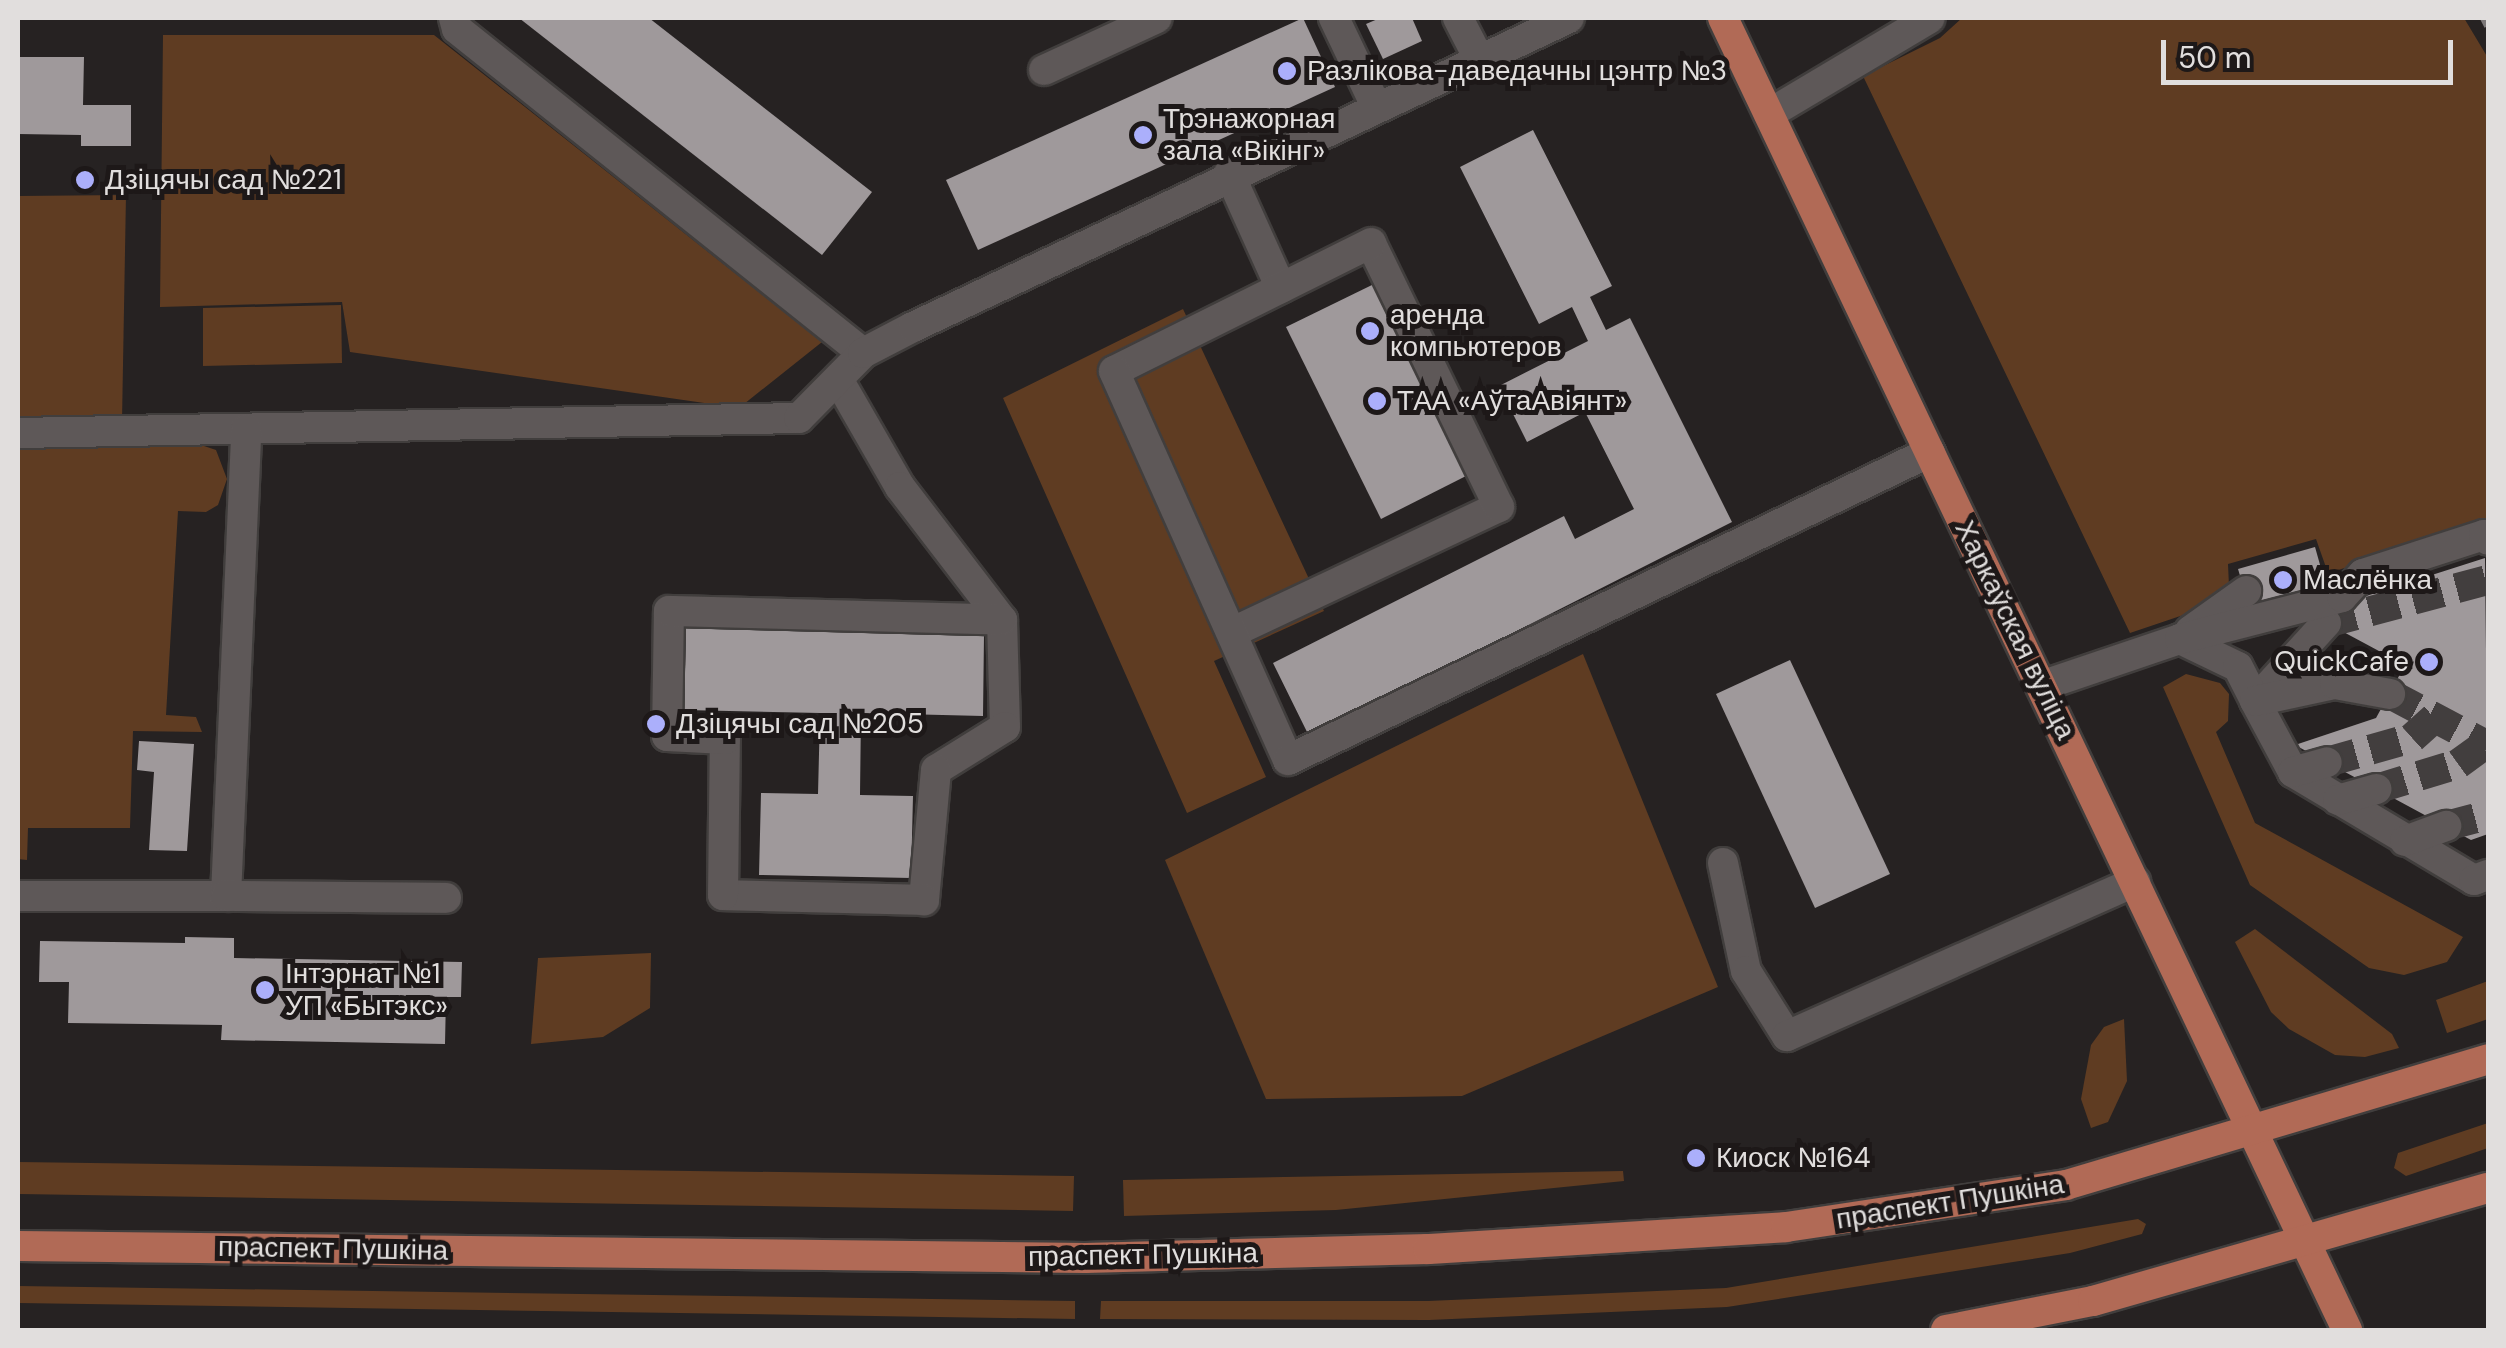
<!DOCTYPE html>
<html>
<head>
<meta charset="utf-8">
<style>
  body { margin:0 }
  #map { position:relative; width:2506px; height:1348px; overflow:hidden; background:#262222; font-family:"DM Sans",sans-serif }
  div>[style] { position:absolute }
  .green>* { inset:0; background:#5f3c22 }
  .building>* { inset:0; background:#9f999b }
  .minor-tunnel>* { height:30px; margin-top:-15px; transform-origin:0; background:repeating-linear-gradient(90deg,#423e3e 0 30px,transparent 0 45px) }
  .roads { filter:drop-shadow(2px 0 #413e3d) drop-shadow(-2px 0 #413e3d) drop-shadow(0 2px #413e3d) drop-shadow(0 -2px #413e3d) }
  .minor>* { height:30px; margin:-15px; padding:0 15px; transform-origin:15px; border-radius:15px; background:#5e5858 }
  .major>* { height:30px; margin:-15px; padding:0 15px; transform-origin:15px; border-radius:15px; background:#b16a56 }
  .rail>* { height:8px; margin-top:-4px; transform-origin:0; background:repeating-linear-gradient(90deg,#7c7878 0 20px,transparent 0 30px) }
  .dots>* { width:28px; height:28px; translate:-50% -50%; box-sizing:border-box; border:5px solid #1d1818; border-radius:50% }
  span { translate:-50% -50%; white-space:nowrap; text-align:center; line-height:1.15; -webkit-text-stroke:10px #1d1818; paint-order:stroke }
  .poi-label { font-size:28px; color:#e1dedd }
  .left { translate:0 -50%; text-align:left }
  .right { translate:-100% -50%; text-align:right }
  .street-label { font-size:28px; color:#e1dedd }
  .frame { position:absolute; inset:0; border:20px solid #e1dedd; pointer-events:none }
  .scale { position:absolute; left:2161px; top:40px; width:292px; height:45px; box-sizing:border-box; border:5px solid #e1dedd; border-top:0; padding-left:12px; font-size:30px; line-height:35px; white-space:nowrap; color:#e1dedd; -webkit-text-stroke:8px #1d1818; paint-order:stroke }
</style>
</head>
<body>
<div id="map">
  <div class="green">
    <div style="clip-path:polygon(1962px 18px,2464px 18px,2488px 58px,2488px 525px,2328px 573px,2316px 539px,2228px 564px,2229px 586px,2213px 605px,2130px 633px,1863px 76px,1940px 38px)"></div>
    <div style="clip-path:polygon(163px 35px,434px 35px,822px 342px,739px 408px,350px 352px,342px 302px,160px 307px)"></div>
    <div style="clip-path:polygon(126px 195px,122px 421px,18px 422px,18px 196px)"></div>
    <div style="clip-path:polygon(341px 305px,342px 363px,203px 366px,203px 308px)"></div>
    <div style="clip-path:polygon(1183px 309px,1324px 611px,1214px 661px,1266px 777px,1187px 813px,1003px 398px)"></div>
    <div style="clip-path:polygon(204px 446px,216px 450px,227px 479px,218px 505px,206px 512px,178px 511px,166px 715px,196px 717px,202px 732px,133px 731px,130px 828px,28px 828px,27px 860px,18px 859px,18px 448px)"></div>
    <div style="clip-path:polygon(1583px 654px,1718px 987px,1462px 1096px,1266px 1099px,1165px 860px)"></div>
    <div style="clip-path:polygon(2186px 674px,2220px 683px,2229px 694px,2228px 721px,2216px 732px,2255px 823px,2463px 937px,2447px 962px,2404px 975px,2369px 968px,2250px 885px,2163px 687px)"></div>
    <div style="clip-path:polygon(2255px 929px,2392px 1034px,2399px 1048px,2365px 1057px,2335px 1055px,2289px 1029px,2271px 1012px,2235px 942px)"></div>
    <div style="clip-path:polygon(651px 953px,650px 1008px,603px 1037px,531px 1044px,538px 958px)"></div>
    <div style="clip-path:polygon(2488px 981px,2488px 1019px,2447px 1033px,2436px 1000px)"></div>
    <div style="clip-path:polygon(2124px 1019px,2127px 1081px,2108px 1122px,2091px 1128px,2081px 1099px,2091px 1045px,2104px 1027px)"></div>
    <div style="clip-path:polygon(2488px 1123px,2488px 1148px,2406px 1176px,2394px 1168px,2398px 1153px)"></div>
    <div style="clip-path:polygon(18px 1162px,1074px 1176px,1073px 1211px,19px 1194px)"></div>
    <div style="clip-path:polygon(1623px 1171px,1624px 1181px,1336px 1210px,1124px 1216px,1123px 1180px)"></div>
    <div style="clip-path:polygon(2138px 1219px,2146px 1224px,2142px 1234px,2070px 1253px,1727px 1307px,1429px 1320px,1100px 1319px,1101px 1301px,1428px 1301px,1726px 1288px)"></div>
    <div style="clip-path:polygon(18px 1286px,1075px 1301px,1075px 1319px,18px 1303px)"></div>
  </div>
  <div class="building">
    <div style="clip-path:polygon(519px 18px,649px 18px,872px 192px,822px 255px)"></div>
    <div style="clip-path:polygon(1303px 18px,1335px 87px,978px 250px,946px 180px)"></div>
    <div style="clip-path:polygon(1380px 18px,1412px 18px,1422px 41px,1383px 59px,1366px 24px)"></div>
    <div style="clip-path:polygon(18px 57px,84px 57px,83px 105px,131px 105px,131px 146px,81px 146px,81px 135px,18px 134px)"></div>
    <div style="clip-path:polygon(1533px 130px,1612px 286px,1590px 297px,1606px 330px,1630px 318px,1732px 522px,1309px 736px,1273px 663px,1564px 516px,1575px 539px,1634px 509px,1585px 412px,1527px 442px,1499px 386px,1588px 341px,1572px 307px,1539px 324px,1460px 167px)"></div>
    <div style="clip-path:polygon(1374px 284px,1468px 475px,1381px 519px,1286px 327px)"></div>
    <div style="clip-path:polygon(2315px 547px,2328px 593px,2251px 612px,2238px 569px)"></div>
    <div style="clip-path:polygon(2485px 558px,2488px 834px,2471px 840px,2295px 745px,2376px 718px,2405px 665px,2310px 614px)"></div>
    <div style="clip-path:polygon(686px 628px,984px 635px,983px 716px,861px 713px,860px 795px,913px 796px,911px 878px,759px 875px,761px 793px,818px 794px,820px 713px,684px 710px)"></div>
    <div style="clip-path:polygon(1790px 660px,1890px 874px,1815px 908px,1716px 694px)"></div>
    <div style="clip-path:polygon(139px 741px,194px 744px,187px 851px,149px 850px,154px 772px,137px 770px)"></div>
    <div style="clip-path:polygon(185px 937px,234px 938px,234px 958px,462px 962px,461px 997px,446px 997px,445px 1044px,221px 1040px,222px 1025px,68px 1023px,69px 982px,39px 982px,40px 941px,185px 943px)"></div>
  </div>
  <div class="minor-tunnel">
    <div style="left:2326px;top:623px;width:168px;rotate:-14.9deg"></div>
    <div style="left:2390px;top:694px;width:111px;rotate:28deg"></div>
    <div style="left:2327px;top:762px;width:88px;rotate:-15.8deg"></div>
    <div style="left:2412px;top:738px;width:31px;rotate:-42deg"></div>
    <div style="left:2376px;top:789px;width:86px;rotate:-17deg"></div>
    <div style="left:2458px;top:764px;width:34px;rotate:-36deg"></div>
    <div style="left:2446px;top:826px;width:43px;rotate:-14.7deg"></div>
  </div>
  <div class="roads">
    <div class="minor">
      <div style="left:454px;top:18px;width:11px;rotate:75deg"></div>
      <div style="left:457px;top:29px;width:519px;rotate:38.59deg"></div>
      <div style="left:1334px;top:18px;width:98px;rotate:64.5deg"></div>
      <div style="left:1458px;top:18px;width:46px;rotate:62.9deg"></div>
      <div style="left:1044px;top:70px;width:124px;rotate:-24.7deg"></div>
      <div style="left:1769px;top:114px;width:187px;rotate:-30.8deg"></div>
      <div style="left:1229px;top:173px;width:126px;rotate:65.7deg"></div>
      <div style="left:839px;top:381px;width:122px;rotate:60.1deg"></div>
      <div style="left:900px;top:487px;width:168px;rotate:52.5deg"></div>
      <div style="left:1002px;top:620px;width:107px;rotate:88.4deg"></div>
      <div style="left:1005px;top:727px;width:81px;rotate:148.1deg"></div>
      <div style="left:936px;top:770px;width:131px;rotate:95.3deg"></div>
      <div style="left:924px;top:900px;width:201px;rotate:-178.6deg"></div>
      <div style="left:723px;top:895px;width:156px;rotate:-89.3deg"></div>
      <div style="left:725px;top:739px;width:58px;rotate:-177deg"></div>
      <div style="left:667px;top:736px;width:125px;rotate:-89.1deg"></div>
      <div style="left:669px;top:611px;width:333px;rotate:1.5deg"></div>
      <div style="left:18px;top:433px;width:781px;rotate:-1.1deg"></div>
      <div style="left:799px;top:418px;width:91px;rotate:-45.4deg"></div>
      <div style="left:863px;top:353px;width:56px;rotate:-27.5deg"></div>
      <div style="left:913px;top:327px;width:725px;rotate:-25.22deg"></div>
      <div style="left:2326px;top:623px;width:105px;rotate:132.3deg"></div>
      <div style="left:2255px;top:701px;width:81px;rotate:61.8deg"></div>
      <div style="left:2293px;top:772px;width:211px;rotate:30.8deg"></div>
      <div style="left:2474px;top:880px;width:15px;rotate:-20deg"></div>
      <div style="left:2190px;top:631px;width:69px;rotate:-35.5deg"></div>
      <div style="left:1233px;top:632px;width:294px;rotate:-25.2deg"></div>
      <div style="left:1499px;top:507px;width:293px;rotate:-115.9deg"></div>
      <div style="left:1371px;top:243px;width:287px;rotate:153.5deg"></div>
      <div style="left:1114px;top:371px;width:426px;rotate:65.9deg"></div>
      <div style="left:1288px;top:760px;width:712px;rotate:-25.63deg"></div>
      <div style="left:2180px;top:639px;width:64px;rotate:25.8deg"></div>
      <div style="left:2238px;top:667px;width:38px;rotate:63deg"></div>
      <div style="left:2255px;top:701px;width:82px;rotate:-12deg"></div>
      <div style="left:2335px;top:684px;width:56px;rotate:10.3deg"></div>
      <div style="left:2041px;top:686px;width:147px;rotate:-18.7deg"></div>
      <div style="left:2180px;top:639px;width:167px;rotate:-14.5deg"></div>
      <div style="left:2342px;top:597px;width:31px;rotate:-48deg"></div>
      <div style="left:2363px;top:574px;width:127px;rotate:-17.9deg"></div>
      <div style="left:2484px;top:535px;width:6px;rotate:51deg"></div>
      <div style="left:2293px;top:772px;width:35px;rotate:-16deg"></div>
      <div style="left:2338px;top:800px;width:40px;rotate:-16deg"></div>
      <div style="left:2405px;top:841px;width:44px;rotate:-20.1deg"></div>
      <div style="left:1723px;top:863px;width:110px;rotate:78deg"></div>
      <div style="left:1746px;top:971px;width:77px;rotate:57.8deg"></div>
      <div style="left:1787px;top:1036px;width:381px;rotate:-23.9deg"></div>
      <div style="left:18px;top:896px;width:208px"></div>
      <div style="left:226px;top:896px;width:467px;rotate:-87.5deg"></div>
      <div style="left:226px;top:896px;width:220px;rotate:0.5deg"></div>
    </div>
    <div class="major">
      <div style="left:1723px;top:18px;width:1453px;rotate:64.56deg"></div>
      <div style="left:18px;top:1246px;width:1067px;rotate:0.64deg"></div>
      <div style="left:1085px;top:1258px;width:343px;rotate:-1.5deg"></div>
      <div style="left:1428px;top:1249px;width:359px;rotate:-3.5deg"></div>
      <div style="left:1786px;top:1227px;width:283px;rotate:-8.5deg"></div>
      <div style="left:2066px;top:1185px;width:440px;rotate:-16.6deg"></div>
      <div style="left:1946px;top:1330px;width:150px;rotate:-11.2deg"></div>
      <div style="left:2093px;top:1301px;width:411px;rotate:-16deg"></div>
    </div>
  </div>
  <div class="rail">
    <div style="left:2484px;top:18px;width:9px;rotate:63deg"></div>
  </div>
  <div class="dots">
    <div style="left:1287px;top:71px;background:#abaffb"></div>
    <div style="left:1143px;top:135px;background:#abaffb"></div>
    <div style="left:85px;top:180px;background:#abaffb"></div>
    <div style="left:1370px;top:331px;background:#abaffb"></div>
    <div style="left:1377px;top:401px;background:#abaffb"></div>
    <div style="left:2283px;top:580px;background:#abaffb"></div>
    <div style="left:2429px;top:662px;background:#abaffb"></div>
    <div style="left:656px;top:724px;background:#abaffb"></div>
    <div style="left:265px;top:990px;background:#abaffb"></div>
    <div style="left:1696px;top:1158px;background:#abaffb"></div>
  </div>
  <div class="poi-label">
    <span class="left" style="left:1307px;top:71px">Разлікова-даведачны цэнтр №3</span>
    <span class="left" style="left:1163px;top:135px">Трэнажорная<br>зала «Вікінг»</span>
    <span class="left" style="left:105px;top:180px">Дзіцячы сад №221</span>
    <span class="left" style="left:1390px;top:331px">аренда<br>компьютеров</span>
    <span class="left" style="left:1397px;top:401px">ТАА «АўтаАвіянт»</span>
    <span class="left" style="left:2303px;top:580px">Маслёнка</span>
    <span class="right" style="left:2409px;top:662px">QuickCafe</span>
    <span class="left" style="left:676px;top:724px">Дзіцячы сад №205</span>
    <span class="left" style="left:285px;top:990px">Інтэрнат №1<br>УП «Бытэкс»</span>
    <span class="left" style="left:1716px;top:1158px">Киоск №164</span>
  </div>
  <div class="street-label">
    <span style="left:2015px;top:630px;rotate:64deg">Харкаўская вуліца</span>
    <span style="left:1950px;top:1202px;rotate:-9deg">праспект Пушкіна</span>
    <span style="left:333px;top:1249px;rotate:1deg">праспект Пушкіна</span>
    <span style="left:1143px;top:1255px;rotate:-1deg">праспект Пушкіна</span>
  </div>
  <div class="frame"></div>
  <div class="scale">50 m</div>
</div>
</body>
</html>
